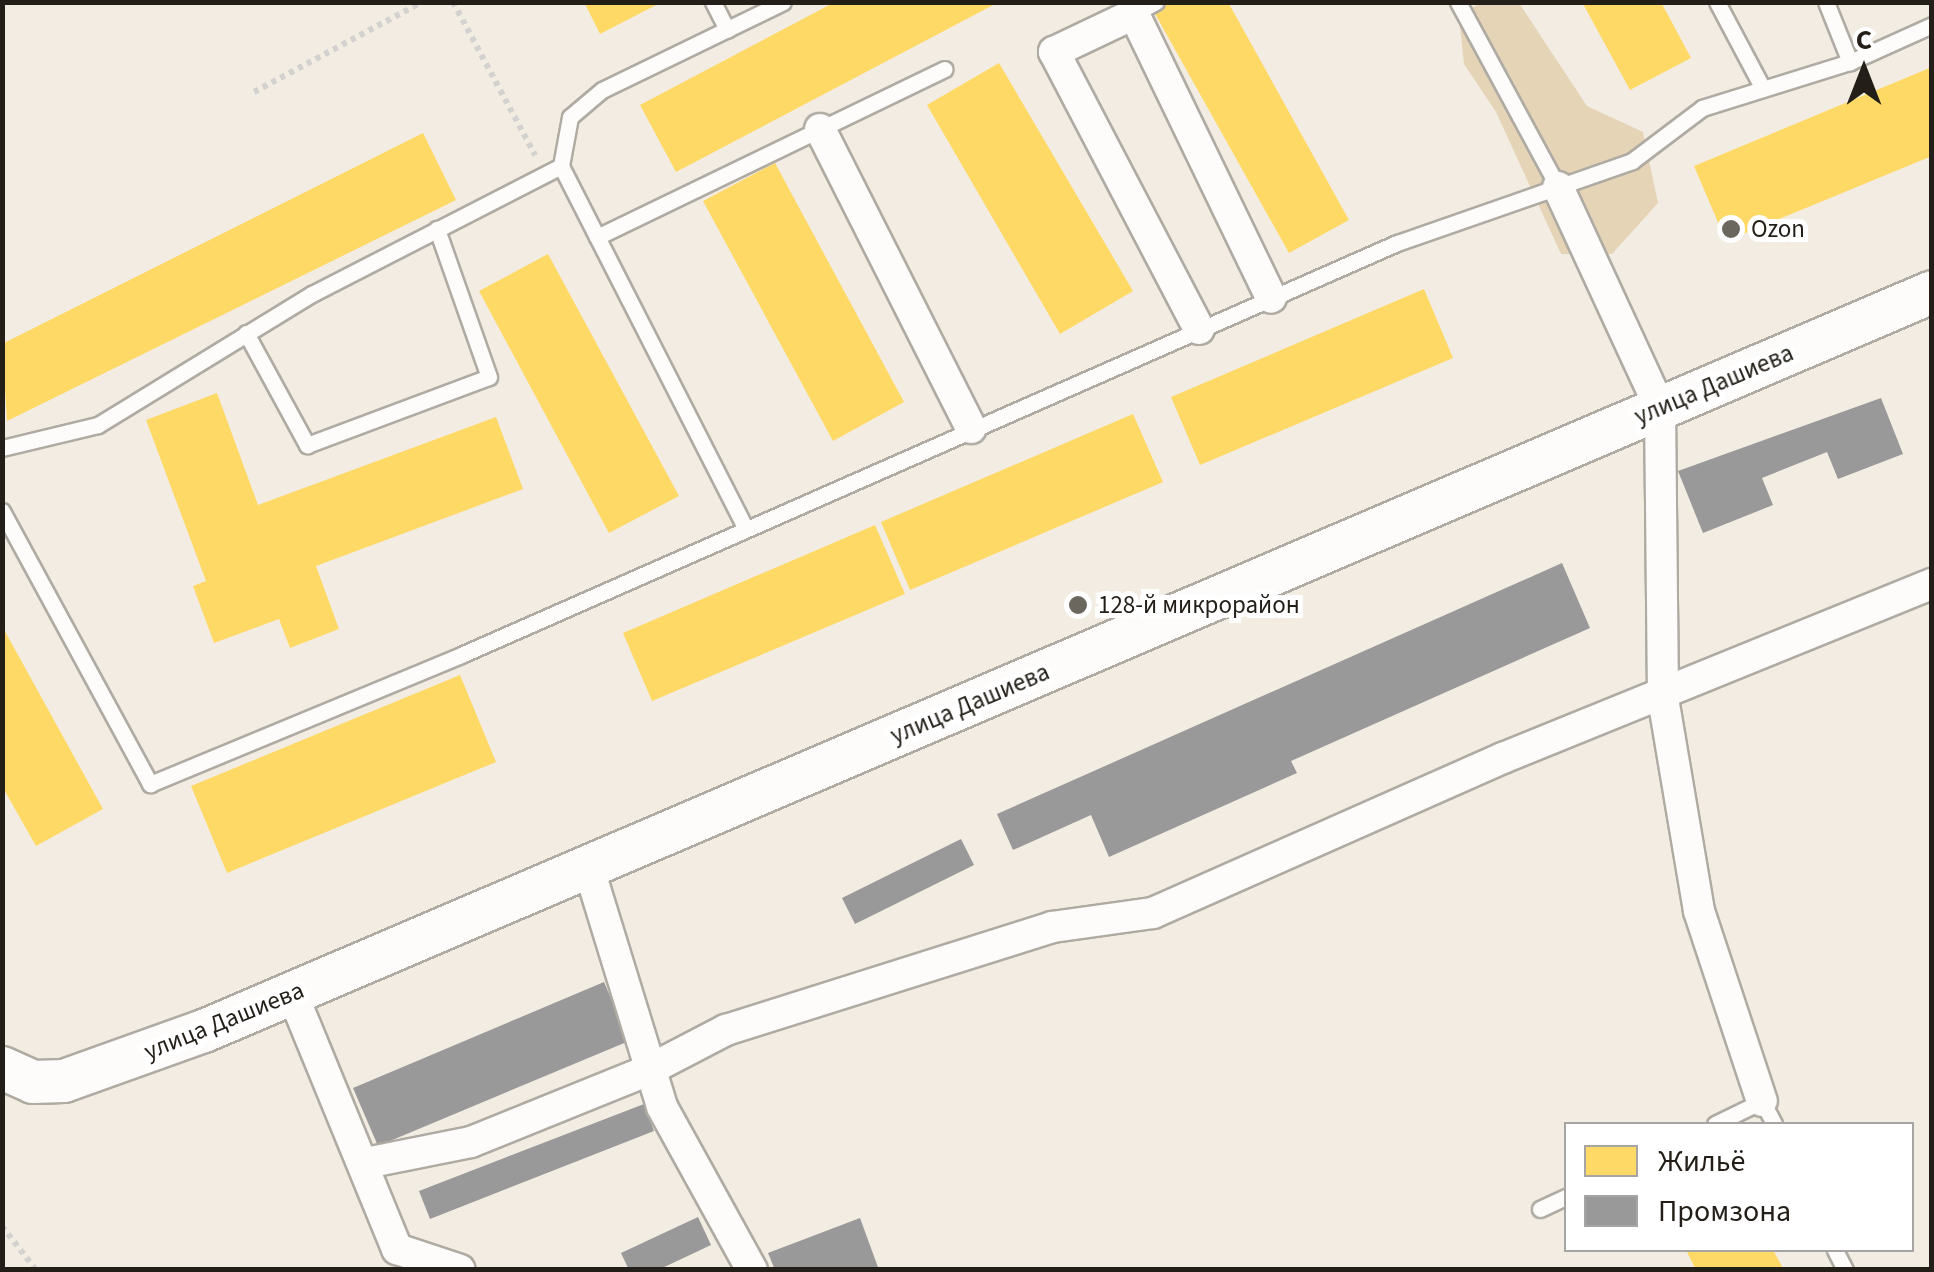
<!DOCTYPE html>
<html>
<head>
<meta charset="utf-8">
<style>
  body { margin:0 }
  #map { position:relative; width:1934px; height:1272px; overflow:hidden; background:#f2ece2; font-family:"Source Sans 3",sans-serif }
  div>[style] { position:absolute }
  .green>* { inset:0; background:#e6d4b7 }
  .homes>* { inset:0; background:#ffd966 }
  .industry>* { inset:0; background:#999 }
  .path>* { height:6px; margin-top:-3px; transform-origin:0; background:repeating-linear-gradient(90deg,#d4d2d0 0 5px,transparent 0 10px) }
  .roads { filter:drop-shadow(2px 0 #afaba3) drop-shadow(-2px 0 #afaba3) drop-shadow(0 2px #afaba3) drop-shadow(0 -2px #afaba3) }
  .lane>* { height:15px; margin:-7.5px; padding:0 7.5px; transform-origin:7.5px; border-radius:7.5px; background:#fdfcfb }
  .street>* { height:30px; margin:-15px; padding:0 15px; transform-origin:15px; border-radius:15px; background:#fdfcfb }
  .secondary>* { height:42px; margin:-21px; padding:0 21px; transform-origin:21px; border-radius:21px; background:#fdfcfb }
  .dots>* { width:28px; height:28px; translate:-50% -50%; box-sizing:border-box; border:5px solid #fff; border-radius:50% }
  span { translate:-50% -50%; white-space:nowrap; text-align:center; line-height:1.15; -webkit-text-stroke:10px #fff; paint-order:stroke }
  .poi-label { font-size:25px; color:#231f18 }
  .left { translate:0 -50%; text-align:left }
  .street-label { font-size:25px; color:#231f18 }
  .frame { position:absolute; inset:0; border:5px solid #231f18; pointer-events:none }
  .legend { position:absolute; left:1564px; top:1122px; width:350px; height:130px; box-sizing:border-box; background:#fff; border:2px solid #a7a5a3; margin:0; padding:12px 18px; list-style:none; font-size:30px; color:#231f18 }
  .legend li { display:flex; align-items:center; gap:20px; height:50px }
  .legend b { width:50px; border:2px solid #a7a5a3 }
  .north { position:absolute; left:1814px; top:20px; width:100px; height:100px; -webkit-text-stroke:8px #fff; paint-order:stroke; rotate:0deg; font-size:28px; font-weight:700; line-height:40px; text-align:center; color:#231f18 }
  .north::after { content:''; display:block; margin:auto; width:35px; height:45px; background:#231f18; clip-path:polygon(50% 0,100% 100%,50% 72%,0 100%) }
</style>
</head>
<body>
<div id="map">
  <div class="green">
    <div style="clip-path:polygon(1480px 3px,1519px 3px,1587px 106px,1643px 132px,1658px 203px,1612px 254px,1561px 254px,1496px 112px,1464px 64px,1459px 17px)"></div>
  </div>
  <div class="homes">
    <div style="clip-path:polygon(584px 2px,662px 2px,600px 34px)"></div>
    <div style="clip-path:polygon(835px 2px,999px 2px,676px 172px,640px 105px)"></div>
    <div style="clip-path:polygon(1171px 2px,1228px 2px,1349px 220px,1289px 253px,1154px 12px)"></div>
    <div style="clip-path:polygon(1582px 2px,1661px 2px,1691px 58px,1630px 90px)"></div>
    <div style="clip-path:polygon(999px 63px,1133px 291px,1060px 334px,927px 105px)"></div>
    <div style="clip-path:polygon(1932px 67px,1932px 156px,1726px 241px,1694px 166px)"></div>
    <div style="clip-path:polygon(423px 133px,456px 200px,7px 421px,2px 344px)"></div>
    <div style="clip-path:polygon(775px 163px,904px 402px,833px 441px,703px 201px)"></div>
    <div style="clip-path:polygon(548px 254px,679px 496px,609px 533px,479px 291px)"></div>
    <div style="clip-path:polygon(1424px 289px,1453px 358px,1200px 465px,1171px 397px)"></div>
    <div style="clip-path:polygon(217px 393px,258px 505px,496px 417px,523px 489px,316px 566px,339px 629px,290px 648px,279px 619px,214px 643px,193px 586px,206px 581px,146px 420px)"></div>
    <div style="clip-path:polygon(1133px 414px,1163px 482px,910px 590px,881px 522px)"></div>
    <div style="clip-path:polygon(875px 525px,905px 594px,652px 701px,623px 633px)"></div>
    <div style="clip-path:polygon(2px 626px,103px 809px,36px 846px,2px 786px)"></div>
    <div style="clip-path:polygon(460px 675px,496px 762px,227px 873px,191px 786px)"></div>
    <div style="clip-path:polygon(1686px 1250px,1773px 1250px,1784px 1270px,1696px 1270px)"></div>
  </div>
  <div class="industry">
    <div style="clip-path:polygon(1881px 398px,1903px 454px,1838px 479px,1827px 452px,1762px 478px,1773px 505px,1703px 533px,1678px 471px)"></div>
    <div style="clip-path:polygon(1562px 563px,1590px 628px,1291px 761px,1297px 773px,1109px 857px,1091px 815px,1013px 850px,997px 814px)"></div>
    <div style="clip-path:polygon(961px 839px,974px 865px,855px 924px,842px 898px)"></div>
    <div style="clip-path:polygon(604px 982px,629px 1041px,378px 1146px,353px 1088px)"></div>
    <div style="clip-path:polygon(644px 1104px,654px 1131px,430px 1219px,419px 1191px)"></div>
    <div style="clip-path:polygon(698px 1217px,711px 1245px,658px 1270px,629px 1270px,621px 1253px)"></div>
    <div style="clip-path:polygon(860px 1218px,879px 1270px,775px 1270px,768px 1253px)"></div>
  </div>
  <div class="path">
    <div style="left:453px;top:2px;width:174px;rotate:61.8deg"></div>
    <div style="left:254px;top:92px;width:191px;rotate:-28.2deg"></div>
    <div style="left:2px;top:1226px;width:56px;rotate:52.3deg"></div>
  </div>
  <div class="roads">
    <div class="lane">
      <div style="left:713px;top:2px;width:31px;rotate:63deg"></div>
      <div style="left:1458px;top:2px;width:210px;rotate:61.6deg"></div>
      <div style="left:1717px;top:2px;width:98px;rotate:62.1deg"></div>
      <div style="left:1826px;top:2px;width:65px;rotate:68.2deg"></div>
      <div style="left:1134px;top:14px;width:25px;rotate:-29deg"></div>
      <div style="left:561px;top:166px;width:50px;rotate:-79.6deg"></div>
      <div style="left:570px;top:117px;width:42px;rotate:-40.2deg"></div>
      <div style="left:602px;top:90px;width:201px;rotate:-25.9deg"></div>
      <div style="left:597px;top:237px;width:386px;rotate:-25.8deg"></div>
      <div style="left:246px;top:333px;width:128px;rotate:61.4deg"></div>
      <div style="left:307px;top:445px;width:194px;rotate:-20.5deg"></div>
      <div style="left:489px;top:377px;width:157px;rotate:-109.4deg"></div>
      <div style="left:2px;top:448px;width:99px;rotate:-13.5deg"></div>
      <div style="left:98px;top:425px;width:251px;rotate:-31.5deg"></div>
      <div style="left:312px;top:294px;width:280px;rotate:-27.2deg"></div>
      <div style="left:561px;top:166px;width:405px;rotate:63deg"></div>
      <div style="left:2px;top:511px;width:311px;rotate:61.5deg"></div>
      <div style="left:150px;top:784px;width:337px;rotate:-22.5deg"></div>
      <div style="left:461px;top:655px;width:1023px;rotate:-23.76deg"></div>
      <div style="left:1397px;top:243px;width:249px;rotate:-19.2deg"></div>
      <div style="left:1632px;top:161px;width:88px;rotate:-37.1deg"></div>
      <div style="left:1702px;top:108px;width:155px;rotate:-17.3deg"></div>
      <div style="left:1850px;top:62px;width:90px;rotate:-24.3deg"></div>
      <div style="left:1715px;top:1124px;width:52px;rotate:-26.1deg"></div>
      <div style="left:1762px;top:1101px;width:26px;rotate:62deg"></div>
      <div style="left:1540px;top:1209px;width:29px;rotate:-25deg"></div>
      <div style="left:1835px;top:1250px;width:22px;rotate:63deg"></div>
    </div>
    <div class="street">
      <div style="left:820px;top:129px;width:335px;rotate:63.2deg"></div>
      <div style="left:1558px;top:187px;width:243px;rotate:65.2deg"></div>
      <div style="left:1660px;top:408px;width:290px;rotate:89.4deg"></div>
      <div style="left:1663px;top:698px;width:216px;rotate:80.4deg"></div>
      <div style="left:1699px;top:911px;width:200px;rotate:71.7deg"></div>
      <div style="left:1199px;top:329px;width:313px;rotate:-117.6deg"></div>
      <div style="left:1054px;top:52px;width:89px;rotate:-25.4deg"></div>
      <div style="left:1134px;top:14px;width:315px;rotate:64.2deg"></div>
      <div style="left:589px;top:869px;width:249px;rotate:72.9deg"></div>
      <div style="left:662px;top:1107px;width:186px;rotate:61.1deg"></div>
      <div style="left:292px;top:993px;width:277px;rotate:67.7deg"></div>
      <div style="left:397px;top:1249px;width:66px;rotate:18.4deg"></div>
      <div style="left:366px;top:1163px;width:107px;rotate:-11.3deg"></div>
      <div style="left:471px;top:1142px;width:192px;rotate:-22deg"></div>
      <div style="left:649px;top:1070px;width:87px;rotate:-27.5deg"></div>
      <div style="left:726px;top:1030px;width:342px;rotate:-17.5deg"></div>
      <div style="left:1052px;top:927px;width:102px;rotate:-7.9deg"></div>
      <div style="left:1153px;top:913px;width:383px;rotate:-23.9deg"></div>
      <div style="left:1503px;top:758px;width:463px;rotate:-22.1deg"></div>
    </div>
    <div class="secondary">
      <div style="left:2px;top:1068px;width:34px;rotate:24deg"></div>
      <div style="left:33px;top:1082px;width:31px;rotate:-2deg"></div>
      <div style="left:64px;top:1081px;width:149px;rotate:-19.7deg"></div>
      <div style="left:204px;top:1031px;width:1879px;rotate:-23.15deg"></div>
    </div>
  </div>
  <div class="dots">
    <div style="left:1731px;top:229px;background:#6b675f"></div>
    <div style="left:1078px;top:605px;background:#6b675f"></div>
  </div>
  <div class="poi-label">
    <span class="left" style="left:1751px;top:229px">Ozon</span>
    <span class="left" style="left:1098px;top:605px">128-й микрорайон</span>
  </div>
  <div class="street-label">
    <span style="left:1714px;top:385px;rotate:-23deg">улица Дашиева</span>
    <span style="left:970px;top:704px;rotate:-23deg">улица Дашиева</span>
    <span style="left:224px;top:1021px;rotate:-22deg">улица Дашиева</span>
  </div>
  <div class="frame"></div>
  <ul class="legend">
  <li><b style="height:28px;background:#ffd966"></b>Жильё</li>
  <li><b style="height:28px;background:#999"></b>Промзона</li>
  </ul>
  <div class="north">С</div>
</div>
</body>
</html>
